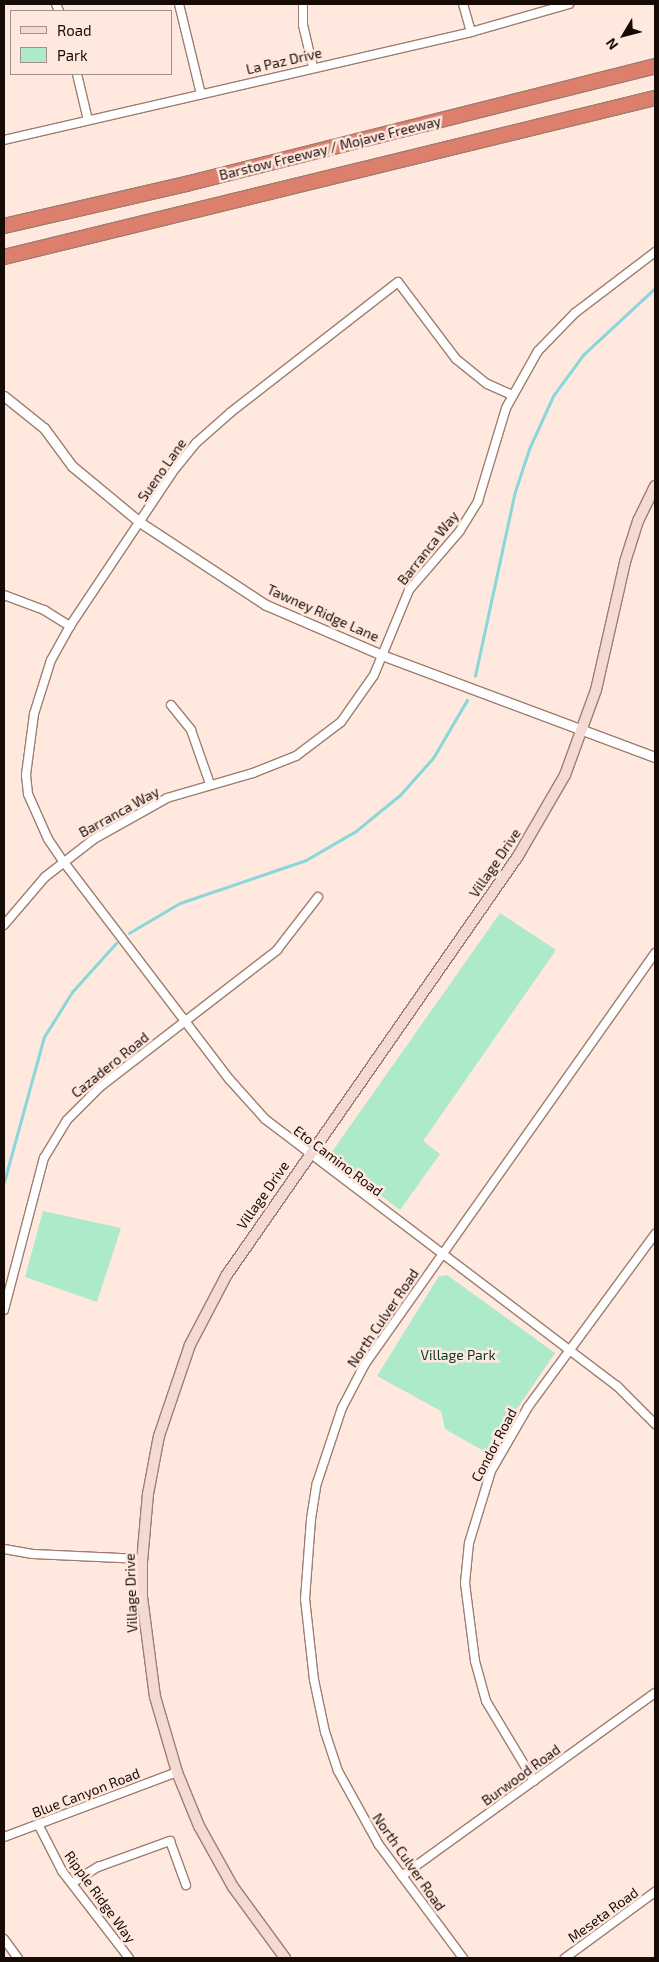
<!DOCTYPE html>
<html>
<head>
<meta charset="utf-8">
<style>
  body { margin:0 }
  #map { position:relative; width:659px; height:1962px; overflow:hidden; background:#ffe8de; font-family:"Exo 2",sans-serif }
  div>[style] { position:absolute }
  .green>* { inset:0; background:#aceac9 }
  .stream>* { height:2.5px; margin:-1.25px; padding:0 1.25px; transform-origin:1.25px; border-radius:1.25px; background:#88d7db }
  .roads { filter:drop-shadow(1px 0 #9f7e6f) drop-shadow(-1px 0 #9f7e6f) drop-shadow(0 1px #9f7e6f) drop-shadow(0 -1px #9f7e6f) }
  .minor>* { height:8px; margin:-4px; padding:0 4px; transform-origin:4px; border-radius:4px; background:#fff }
  .tertiary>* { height:9px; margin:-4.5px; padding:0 4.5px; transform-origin:4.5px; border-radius:4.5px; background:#fff }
  .secondary>* { height:10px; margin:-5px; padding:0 5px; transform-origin:5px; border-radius:5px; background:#f5d9d3 }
  .motorway>* { height:14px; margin:-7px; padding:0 7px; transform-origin:7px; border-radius:7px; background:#dd7f6d }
  span { translate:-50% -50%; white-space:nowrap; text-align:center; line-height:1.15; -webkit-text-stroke:5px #ffe8de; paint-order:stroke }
  .street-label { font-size:14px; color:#170b06 }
  .park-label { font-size:14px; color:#073b26 }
  .frame { position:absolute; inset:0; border:5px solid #170b06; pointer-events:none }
  .legend { position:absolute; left:10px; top:10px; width:162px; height:65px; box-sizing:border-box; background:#ffe8de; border:1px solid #a29088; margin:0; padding:6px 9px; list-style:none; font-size:15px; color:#170b06 }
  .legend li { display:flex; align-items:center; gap:10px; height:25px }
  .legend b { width:25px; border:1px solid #a29088 }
  .north { position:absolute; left:599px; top:10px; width:50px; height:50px; -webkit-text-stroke:4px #ffe8de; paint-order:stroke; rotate:233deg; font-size:14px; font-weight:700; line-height:20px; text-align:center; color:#170b06 }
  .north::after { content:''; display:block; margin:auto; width:18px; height:22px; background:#170b06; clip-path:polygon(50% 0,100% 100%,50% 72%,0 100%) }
</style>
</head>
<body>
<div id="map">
  <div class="green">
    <div style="clip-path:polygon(500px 913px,556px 950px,423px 1141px,440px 1154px,400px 1210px,329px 1156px)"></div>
    <div style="clip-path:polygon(43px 1211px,121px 1228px,97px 1302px,25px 1277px)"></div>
    <div style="clip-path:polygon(447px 1275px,555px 1353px,487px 1453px,445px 1429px,441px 1411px,377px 1376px,439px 1276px)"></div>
  </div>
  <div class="stream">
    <div style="left:475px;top:676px;width:185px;rotate:-77.8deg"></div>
    <div style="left:514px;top:495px;width:48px;rotate:-71.9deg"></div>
    <div style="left:529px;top:449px;width:58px;rotate:-65.6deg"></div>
    <div style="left:553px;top:396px;width:51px;rotate:-53.8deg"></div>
    <div style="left:583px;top:355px;width:98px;rotate:-42.9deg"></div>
    <div style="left:129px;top:933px;width:59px;rotate:-30.5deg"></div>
    <div style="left:180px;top:903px;width:133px;rotate:-18.8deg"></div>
    <div style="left:306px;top:860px;width:58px;rotate:-30.1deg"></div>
    <div style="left:356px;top:831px;width:57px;rotate:-39.3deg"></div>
    <div style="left:400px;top:795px;width:50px;rotate:-48.3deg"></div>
    <div style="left:433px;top:758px;width:67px;rotate:-59.6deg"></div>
    <div style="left:4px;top:1182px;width:150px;rotate:-74.6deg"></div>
    <div style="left:44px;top:1037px;width:53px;rotate:-58.1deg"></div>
    <div style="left:72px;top:992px;width:66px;rotate:-48.1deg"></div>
  </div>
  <div class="roads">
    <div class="minor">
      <div style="left:56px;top:4px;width:8px;rotate:67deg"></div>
      <div style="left:179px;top:4px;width:93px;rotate:76.3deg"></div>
      <div style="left:303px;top:4px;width:21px;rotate:90deg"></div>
      <div style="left:303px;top:25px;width:43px;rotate:76.6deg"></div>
      <div style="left:463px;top:4px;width:29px;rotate:74deg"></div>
      <div style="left:77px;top:74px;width:47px;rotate:76.6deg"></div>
      <div style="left:4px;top:140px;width:479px;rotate:-13deg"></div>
      <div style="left:471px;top:32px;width:102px;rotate:-15.9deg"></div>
      <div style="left:512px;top:395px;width:27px;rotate:-156deg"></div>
      <div style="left:487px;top:384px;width:40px;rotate:-141deg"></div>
      <div style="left:456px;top:359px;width:96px;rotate:-127deg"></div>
      <div style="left:398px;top:282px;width:213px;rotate:142.1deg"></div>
      <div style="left:230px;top:413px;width:45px;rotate:138.6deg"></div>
      <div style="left:196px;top:443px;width:38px;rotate:129deg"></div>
      <div style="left:172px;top:473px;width:184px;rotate:123.7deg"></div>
      <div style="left:70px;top:626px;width:39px;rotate:119deg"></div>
      <div style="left:51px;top:660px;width:57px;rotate:107.5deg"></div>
      <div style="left:34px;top:714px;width:62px;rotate:97.5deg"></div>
      <div style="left:26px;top:775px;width:19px;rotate:84deg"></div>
      <div style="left:28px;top:794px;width:49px;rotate:66deg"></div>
      <div style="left:48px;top:839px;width:27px;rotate:56deg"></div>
      <div style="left:63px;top:861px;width:275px;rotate:52.7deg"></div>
      <div style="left:230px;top:1080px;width:52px;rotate:48.1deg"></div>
      <div style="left:265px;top:1119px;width:442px;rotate:37.2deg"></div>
      <div style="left:617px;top:1386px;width:54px;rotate:45deg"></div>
      <div style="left:4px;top:595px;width:43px;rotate:20.6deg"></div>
      <div style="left:44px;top:610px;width:31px;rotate:32deg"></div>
      <div style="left:171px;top:705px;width:32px;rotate:51deg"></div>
      <div style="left:191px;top:730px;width:57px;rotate:70.6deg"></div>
      <div style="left:4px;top:925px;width:63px;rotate:-49.5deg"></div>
      <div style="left:45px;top:877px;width:62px;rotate:-37.8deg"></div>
      <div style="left:94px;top:839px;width:84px;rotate:-29.3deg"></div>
      <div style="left:167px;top:798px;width:90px;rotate:-16.2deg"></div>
      <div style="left:253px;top:773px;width:46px;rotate:-21.6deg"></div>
      <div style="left:296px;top:756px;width:56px;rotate:-37.1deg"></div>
      <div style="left:341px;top:722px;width:57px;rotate:-54.9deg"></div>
      <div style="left:374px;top:675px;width:92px;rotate:-67.6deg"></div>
      <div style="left:409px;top:590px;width:77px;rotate:-49.2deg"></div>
      <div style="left:459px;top:532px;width:36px;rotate:-58deg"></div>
      <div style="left:478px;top:501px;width:97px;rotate:-73.2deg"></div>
      <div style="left:506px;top:408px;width:65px;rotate:-60.7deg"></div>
      <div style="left:538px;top:351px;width:53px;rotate:-45.8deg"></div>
      <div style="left:575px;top:313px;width:101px;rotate:-37.3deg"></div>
      <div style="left:4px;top:1310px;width:157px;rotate:-75.3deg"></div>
      <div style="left:44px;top:1158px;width:44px;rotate:-58.8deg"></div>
      <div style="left:67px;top:1120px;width:47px;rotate:-45deg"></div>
      <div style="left:100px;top:1087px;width:224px;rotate:-37.7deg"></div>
      <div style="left:277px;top:950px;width:67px;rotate:-52.3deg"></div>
      <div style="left:4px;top:1549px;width:29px;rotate:10deg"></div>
      <div style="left:33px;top:1554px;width:109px;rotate:2.6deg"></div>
      <div style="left:534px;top:1781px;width:93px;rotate:-121deg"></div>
      <div style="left:486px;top:1701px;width:41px;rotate:-105.4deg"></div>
      <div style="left:475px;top:1661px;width:79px;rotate:-97.3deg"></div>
      <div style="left:465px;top:1583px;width:40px;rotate:-84.3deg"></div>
      <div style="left:469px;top:1543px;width:75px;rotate:-73deg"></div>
      <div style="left:491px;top:1471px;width:74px;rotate:-60deg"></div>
      <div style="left:528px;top:1407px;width:215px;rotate:-53.7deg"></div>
      <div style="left:38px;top:1824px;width:53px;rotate:62.9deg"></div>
      <div style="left:62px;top:1871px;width:110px;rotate:52.4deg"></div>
      <div style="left:4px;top:1837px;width:185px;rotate:-20.6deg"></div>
      <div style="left:402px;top:1876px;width:312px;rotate:-35.9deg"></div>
      <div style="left:72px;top:1883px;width:31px;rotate:-32deg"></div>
      <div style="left:98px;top:1867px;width:77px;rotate:-19.9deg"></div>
      <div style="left:170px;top:1841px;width:47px;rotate:70deg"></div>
      <div style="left:4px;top:1939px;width:24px;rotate:54deg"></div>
      <div style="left:463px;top:1958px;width:141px;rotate:-126.6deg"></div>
      <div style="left:379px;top:1845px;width:85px;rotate:-119deg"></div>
      <div style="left:338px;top:1771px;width:41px;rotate:-108.4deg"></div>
      <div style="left:325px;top:1732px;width:53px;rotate:-101.9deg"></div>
      <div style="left:314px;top:1680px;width:81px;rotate:-96.3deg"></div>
      <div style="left:305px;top:1599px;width:80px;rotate:-85.7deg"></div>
      <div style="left:311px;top:1519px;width:36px;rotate:-81deg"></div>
      <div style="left:317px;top:1483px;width:79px;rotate:-71.6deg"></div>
      <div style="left:342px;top:1408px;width:50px;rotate:-62.4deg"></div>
      <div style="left:365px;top:1364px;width:503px;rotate:-54.79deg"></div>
      <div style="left:565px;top:1958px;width:112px;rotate:-36.3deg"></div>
    </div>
    <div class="tertiary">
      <div style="left:4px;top:396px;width:51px;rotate:38.7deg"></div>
      <div style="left:44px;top:428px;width:47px;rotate:53.6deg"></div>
      <div style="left:72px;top:466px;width:89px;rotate:39.6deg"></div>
      <div style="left:141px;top:523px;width:149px;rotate:33.3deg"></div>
      <div style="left:266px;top:605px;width:126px;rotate:23.3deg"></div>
      <div style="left:382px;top:655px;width:291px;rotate:20.5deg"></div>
    </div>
    <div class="secondary">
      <div style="left:285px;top:1958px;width:88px;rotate:-126.2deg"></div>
      <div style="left:233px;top:1887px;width:70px;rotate:-119.1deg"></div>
      <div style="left:199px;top:1826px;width:58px;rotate:-112.2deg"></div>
      <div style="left:177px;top:1772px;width:78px;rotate:-106.3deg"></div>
      <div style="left:155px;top:1697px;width:101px;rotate:-97.4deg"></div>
      <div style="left:142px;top:1597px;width:35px;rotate:-90deg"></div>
      <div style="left:142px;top:1562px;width:68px;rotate:-85deg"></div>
      <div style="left:148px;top:1494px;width:59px;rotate:-79.3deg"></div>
      <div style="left:159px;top:1436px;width:96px;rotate:-71.2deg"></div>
      <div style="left:190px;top:1345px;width:78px;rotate:-62.4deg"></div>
      <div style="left:226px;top:1276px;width:512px;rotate:-55.19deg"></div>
      <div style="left:518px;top:856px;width:94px;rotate:-59.9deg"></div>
      <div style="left:565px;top:775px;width:90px;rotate:-70deg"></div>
      <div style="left:596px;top:690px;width:131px;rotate:-77.2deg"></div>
      <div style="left:625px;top:562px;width:43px;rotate:-72.4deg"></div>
      <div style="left:638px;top:521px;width:39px;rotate:-64deg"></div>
    </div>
    <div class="motorway">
      <div style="left:4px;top:226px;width:187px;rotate:-13deg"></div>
      <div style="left:186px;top:184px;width:484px;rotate:-14.1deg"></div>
      <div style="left:4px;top:257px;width:670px;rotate:-13.73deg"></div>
    </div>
  </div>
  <div class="street-label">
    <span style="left:284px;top:61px;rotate:-13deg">La Paz Drive</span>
    <span style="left:330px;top:148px;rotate:-14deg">Barstow Freeway / Mojave Freeway</span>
    <span style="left:162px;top:470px;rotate:-55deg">Sueno Lane</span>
    <span style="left:428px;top:548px;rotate:-52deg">Barranca Way</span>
    <span style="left:323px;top:613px;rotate:24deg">Tawney Ridge Lane</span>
    <span style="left:119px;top:812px;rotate:-29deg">Barranca Way</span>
    <span style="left:495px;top:863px;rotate:-56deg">Village Drive</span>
    <span style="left:110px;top:1065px;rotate:-39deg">Cazadero Road</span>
    <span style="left:338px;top:1161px;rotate:37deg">Eto Camino Road</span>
    <span style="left:263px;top:1195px;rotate:-55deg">Village Drive</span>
    <span style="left:383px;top:1318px;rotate:-56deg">North Culver Road</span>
    <span style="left:494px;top:1445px;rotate:-62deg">Condor Road</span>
    <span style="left:131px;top:1593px;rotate:-92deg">Village Drive</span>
    <span style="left:521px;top:1775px;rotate:-36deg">Burwood Road</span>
    <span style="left:86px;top:1793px;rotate:-21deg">Blue Canyon Road</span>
    <span style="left:409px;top:1862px;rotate:55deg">North Culver Road</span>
    <span style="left:100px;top:1897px;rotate:54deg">Ripple Ridge Way</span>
    <span style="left:603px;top:1915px;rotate:-36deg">Meseta Road</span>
  </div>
  <div class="park-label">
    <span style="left:458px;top:1355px">Village Park</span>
  </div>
  <div class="frame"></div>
  <ul class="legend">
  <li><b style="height:6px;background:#f5d9d3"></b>Road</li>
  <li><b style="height:14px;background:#aceac9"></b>Park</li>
  </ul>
  <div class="north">N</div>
</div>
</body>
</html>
